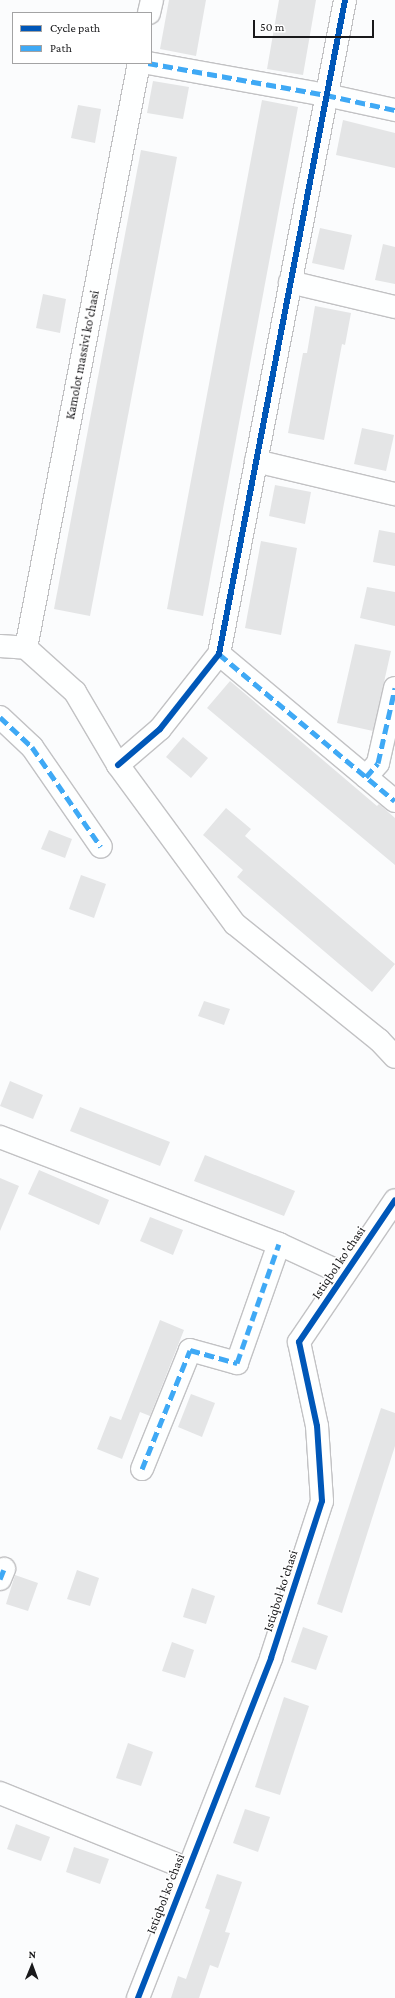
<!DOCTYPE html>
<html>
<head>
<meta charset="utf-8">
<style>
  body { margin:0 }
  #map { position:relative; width:395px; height:1998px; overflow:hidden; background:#fbfcfd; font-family:"Crimson Pro",serif }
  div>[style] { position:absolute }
  .building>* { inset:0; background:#e4e5e6 }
  .roads { filter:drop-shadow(1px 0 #c2c2c4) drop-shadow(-1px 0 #c2c2c4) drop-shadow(0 1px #c2c2c4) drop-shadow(0 -1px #c2c2c4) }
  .minor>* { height:22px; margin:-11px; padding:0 11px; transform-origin:11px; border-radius:11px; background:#feffff }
  .quiet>* { height:5px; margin-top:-2.5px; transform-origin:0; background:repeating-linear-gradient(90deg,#3fa9f5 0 10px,transparent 0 15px) }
  .cycleway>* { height:6px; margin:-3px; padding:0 3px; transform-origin:3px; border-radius:3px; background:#0057b8 }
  span { translate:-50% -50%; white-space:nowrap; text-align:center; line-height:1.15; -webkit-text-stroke:3px #fff; paint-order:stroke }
  .street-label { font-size:13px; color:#19191b }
  .legend { position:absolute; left:12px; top:12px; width:140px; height:52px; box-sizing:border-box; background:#fff; border:1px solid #a3a3a4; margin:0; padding:5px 7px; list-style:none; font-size:12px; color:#19191b }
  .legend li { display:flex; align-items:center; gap:8px; height:20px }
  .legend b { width:20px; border:1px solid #a3a3a4 }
  .north { position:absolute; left:12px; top:1946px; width:40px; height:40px; -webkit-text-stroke:3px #fff; paint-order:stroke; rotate:1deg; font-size:11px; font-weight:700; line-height:16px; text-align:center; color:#19191b }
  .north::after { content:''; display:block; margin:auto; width:14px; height:18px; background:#19191b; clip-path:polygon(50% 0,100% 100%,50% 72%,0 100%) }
  .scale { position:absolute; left:253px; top:20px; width:121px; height:18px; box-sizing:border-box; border:2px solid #19191b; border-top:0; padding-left:5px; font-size:12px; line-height:14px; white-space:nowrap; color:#19191b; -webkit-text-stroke:3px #fff; paint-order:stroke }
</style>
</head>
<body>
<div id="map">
  <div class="building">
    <div style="clip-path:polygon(169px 0,206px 0,196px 56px,160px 49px)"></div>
    <div style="clip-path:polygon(279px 0,316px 0,303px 75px,267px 69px)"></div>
    <div style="clip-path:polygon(153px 81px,189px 87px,183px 119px,147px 113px)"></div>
    <div style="clip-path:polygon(262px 100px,298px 107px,203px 616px,167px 609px)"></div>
    <div style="clip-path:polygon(78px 105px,101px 109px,95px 143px,71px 138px)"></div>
    <div style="clip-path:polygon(343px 120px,395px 133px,395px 168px,336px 155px)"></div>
    <div style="clip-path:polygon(141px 150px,177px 157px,90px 616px,54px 609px)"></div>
    <div style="clip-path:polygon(320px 228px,352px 235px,344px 270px,312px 263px)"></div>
    <div style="clip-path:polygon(383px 244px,395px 247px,395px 284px,375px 280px)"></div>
    <div style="clip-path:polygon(43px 294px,66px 299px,60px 333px,36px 328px)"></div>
    <div style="clip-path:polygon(315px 306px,351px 313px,345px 345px,342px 344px,324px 440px,288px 433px,303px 353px,307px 353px)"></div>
    <div style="clip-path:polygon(362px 428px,394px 435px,386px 471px,354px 464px)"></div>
    <div style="clip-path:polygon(275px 485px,311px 492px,305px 524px,269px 516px)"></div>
    <div style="clip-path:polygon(379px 530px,395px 533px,395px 566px,373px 562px)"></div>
    <div style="clip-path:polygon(261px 541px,297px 548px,281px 635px,245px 628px)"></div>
    <div style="clip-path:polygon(367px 587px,395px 592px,395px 626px,360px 618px)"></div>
    <div style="clip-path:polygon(355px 644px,391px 651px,373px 731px,337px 723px)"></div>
    <div style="clip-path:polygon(230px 681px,377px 806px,379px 804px,395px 818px,395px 865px,207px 708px)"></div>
    <div style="clip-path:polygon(183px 737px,208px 758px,191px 778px,166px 757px)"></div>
    <div style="clip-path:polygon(226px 808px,251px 829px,245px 836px,395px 964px,372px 992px,237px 877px,243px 870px,203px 835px)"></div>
    <div style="clip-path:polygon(49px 830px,72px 839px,65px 858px,41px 849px)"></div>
    <div style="clip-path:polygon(81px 875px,106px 884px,94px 918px,69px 909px)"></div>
    <div style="clip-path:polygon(204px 1001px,230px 1009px,224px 1025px,198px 1016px)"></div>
    <div style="clip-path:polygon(10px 1081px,43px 1095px,33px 1119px,0 1106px)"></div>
    <div style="clip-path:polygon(80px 1107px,170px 1142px,160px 1166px,70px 1131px)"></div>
    <div style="clip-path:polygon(205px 1155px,295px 1191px,284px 1216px,194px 1181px)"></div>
    <div style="clip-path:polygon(39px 1170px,109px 1200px,99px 1225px,28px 1194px)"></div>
    <div style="clip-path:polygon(0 1178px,19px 1186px,0 1231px)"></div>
    <div style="clip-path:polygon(150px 1217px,183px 1230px,173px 1255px,140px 1241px)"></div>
    <div style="clip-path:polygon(160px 1320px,184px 1330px,150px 1416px,140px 1412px,122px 1459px,97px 1449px,110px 1416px,121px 1420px)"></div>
    <div style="clip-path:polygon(191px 1394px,215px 1403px,202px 1437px,178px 1427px)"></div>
    <div style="clip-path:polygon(381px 1408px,395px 1413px,395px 1446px,342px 1613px,317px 1604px)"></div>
    <div style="clip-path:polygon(77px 1570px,99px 1578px,90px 1606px,67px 1599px)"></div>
    <div style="clip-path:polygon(15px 1575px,38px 1583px,28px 1611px,6px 1604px)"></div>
    <div style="clip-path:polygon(192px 1588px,215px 1596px,206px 1624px,183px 1617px)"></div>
    <div style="clip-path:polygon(303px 1627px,328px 1636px,316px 1670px,291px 1662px)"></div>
    <div style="clip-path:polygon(172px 1642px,194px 1650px,185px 1678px,162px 1671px)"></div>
    <div style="clip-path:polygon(284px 1697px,309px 1706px,280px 1795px,255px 1787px)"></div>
    <div style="clip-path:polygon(128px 1743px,153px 1752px,141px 1786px,116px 1778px)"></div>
    <div style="clip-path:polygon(245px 1809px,270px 1817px,258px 1852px,233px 1843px)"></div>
    <div style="clip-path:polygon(16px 1824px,50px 1837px,41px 1861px,7px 1849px)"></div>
    <div style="clip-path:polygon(74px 1847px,109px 1859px,100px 1884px,66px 1872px)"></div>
    <div style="clip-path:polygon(217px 1874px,242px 1882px,225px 1932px,230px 1933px,218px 1968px,210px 1965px,199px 1998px,171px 1998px,178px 1976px,186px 1979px,210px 1910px,205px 1908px)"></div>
  </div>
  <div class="roads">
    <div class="minor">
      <div style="left:149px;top:13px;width:13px;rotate:-77deg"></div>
      <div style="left:148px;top:63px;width:181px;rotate:10.2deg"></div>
      <div style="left:326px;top:95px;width:71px;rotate:12.3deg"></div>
      <div style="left:290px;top:282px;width:108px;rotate:13.4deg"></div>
      <div style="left:256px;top:461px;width:143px;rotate:13.4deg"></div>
      <div style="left:0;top:646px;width:26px;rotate:4deg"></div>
      <div style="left:26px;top:648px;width:66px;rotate:41.9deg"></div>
      <div style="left:75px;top:692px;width:85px;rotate:59.5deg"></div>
      <div style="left:118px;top:765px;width:197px;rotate:53.7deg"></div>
      <div style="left:235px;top:924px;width:185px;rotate:38.9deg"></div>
      <div style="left:379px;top:1040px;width:23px;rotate:47deg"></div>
      <div style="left:26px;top:648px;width:596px;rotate:-79.07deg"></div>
      <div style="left:219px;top:654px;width:229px;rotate:39.9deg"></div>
      <div style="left:0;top:717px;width:44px;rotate:43.2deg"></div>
      <div style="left:32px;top:747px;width:121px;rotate:55.4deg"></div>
      <div style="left:118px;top:765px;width:55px;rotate:-40.6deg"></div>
      <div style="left:160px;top:729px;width:95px;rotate:-51.8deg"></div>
      <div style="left:219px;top:654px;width:666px;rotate:-79.09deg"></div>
      <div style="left:366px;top:777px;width:18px;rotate:-49deg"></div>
      <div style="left:378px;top:763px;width:77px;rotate:-77.2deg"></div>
      <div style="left:0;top:1137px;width:299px;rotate:21deg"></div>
      <div style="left:279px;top:1244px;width:72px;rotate:24.8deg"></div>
      <div style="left:142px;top:1469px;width:128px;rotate:-68deg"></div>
      <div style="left:190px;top:1350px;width:49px;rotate:15.5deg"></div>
      <div style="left:237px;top:1363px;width:126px;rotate:-70.6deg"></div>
      <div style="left:0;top:1579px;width:11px;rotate:-68deg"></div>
      <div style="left:0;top:1793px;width:203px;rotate:22deg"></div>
      <div style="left:138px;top:1998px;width:365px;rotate:-68.6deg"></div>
      <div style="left:271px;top:1658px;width:165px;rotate:-72deg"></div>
      <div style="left:322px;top:1501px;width:75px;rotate:-93.8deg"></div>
      <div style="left:317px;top:1426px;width:86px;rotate:-102.1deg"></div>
      <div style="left:299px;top:1342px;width:171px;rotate:-55.9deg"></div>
    </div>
  </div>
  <div class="quiet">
    <div style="left:148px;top:63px;width:181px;rotate:10.2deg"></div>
    <div style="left:326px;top:95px;width:71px;rotate:12.3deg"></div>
    <div style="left:219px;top:654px;width:229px;rotate:39.9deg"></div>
    <div style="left:0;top:717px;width:44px;rotate:43.2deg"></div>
    <div style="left:32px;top:747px;width:121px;rotate:55.4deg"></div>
    <div style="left:366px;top:777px;width:18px;rotate:-49deg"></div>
    <div style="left:378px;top:763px;width:77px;rotate:-77.2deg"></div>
    <div style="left:142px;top:1469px;width:128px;rotate:-68deg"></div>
    <div style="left:190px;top:1350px;width:49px;rotate:15.5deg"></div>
    <div style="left:237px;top:1363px;width:126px;rotate:-70.6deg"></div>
    <div style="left:0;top:1579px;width:11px;rotate:-68deg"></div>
  </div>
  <div class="cycleway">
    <div style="left:118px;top:765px;width:55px;rotate:-40.6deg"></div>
    <div style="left:160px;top:729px;width:95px;rotate:-51.8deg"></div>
    <div style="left:219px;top:654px;width:666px;rotate:-79.09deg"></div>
    <div style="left:138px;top:1998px;width:365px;rotate:-68.6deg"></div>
    <div style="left:271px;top:1658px;width:165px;rotate:-72deg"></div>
    <div style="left:322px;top:1501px;width:75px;rotate:-93.8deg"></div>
    <div style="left:317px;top:1426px;width:86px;rotate:-102.1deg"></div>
    <div style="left:299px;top:1342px;width:171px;rotate:-55.9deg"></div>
  </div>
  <div class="street-label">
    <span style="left:83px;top:355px;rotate:-79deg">Kamolot massivi ko'chasi</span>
    <span style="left:339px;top:1263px;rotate:-56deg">Istiqbol ko'chasi</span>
    <span style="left:281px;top:1591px;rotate:-72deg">Istiqbol ko'chasi</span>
    <span style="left:166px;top:1894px;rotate:-69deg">Istiqbol ko'chasi</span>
  </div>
  <ul class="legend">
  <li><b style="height:5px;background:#0057b8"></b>Cycle path</li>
  <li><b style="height:5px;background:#3fa9f5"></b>Path</li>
  </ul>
  <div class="north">N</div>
  <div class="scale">50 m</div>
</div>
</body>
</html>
